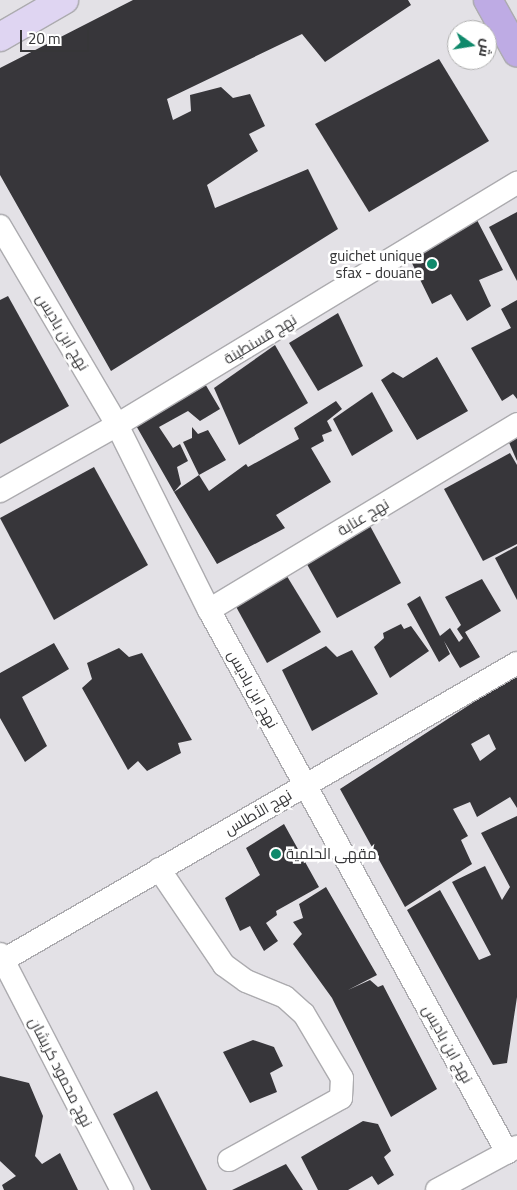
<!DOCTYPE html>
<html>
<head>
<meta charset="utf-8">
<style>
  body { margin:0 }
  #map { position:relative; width:517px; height:1190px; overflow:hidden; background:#e3e1e6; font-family:Georgia,Cairo,serif }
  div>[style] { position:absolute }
  .building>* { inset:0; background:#37363a }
  .roads { filter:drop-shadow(1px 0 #acabaf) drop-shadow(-1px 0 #acabaf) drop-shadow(0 1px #acabaf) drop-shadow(0 -1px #acabaf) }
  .street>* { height:22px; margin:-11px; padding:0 11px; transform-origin:11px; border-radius:11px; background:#fff }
  .secondary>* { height:28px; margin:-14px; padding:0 14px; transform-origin:14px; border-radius:14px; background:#dfd5f2 }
  .primary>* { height:28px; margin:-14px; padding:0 14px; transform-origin:14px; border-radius:14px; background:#beabe4 }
  .dots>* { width:14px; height:14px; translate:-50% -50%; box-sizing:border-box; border:2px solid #fff; border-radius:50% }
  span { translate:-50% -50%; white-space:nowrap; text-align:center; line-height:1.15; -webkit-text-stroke:5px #fff; paint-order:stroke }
  .poi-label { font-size:15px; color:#363638 }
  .right { translate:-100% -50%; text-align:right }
  .left { translate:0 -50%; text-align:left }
  .street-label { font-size:15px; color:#363638 }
  .north { position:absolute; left:447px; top:20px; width:50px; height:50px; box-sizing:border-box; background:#fff; border:1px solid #afafaf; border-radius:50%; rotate:103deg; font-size:14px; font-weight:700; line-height:20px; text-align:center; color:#363638 }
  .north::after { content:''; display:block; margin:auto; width:18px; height:22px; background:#0f896b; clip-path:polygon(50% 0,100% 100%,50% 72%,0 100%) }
  .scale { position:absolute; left:20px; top:30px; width:69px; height:22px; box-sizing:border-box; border:2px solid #363638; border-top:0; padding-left:6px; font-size:15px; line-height:18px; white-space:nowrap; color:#363638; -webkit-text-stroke:4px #fff; paint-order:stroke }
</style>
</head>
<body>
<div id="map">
  <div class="building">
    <div style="clip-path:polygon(133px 0,408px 0,411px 5px,325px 62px,302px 34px,167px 99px,173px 120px,191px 111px,190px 95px,221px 87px,233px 98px,250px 94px,265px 126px,249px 134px,258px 151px,207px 185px,215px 208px,308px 169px,338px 229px,111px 371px,0 175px,0 68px)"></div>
    <div style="clip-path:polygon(439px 59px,489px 141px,369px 212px,315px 124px)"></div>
    <div style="clip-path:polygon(517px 212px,517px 281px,489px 227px)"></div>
    <div style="clip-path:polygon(477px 220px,503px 270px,479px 280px,491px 306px,467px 321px,451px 294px,432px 304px,409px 257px)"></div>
    <div style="clip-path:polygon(8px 296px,69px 406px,0 444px,0 300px)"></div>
    <div style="clip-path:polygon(517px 300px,517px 399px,513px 394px,502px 401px,471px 348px,511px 328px,501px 309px)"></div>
    <div style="clip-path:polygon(338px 313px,363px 366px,318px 391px,289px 343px)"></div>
    <div style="clip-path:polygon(275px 345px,308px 403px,239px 445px,214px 388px)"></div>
    <div style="clip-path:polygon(437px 357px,468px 411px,417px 440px,381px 380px,393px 372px,403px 378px)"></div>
    <div style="clip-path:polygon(204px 382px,220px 409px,200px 421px,188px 411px,159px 427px,173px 448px,180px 444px,188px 461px,177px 467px,181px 484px,174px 492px,199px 475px,209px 491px,246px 464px,248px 467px,299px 439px,294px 428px,336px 401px,342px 409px,327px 421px,332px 431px,322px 435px,324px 441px,311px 448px,331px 482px,276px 515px,285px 528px,217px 564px,174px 492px,134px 422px)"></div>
    <div style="clip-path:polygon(372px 392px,393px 431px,352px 456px,333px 419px)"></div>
    <div style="clip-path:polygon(192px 427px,198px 434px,208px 430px,226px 460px,199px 475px,183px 442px,192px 438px)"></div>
    <div style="clip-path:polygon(517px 432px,517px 461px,507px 438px)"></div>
    <div style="clip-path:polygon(510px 453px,517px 465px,517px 544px,483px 561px,444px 489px)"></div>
    <div style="clip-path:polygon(94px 467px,148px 565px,54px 620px,0 518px)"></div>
    <div style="clip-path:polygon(369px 524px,401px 583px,337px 618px,304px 559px)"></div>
    <div style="clip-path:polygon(517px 546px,517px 600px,495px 558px)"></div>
    <div style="clip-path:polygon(285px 573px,321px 632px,267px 663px,234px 603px)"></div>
    <div style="clip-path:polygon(482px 579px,501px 611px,465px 632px,480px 657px,460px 668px,444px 641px,450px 654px,439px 662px,407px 604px,420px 596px,440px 636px,450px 628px,459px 642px,463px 638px,457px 629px,461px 625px,445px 597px)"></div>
    <div style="clip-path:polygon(401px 624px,404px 629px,411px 626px,429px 651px,390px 678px,374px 647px,384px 638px,383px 633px)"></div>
    <div style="clip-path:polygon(54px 643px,69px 669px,22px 697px,47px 746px,25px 762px,0 718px,0 673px)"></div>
    <div style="clip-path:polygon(326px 646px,337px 657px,352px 650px,378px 694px,312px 731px,282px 670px)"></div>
    <div style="clip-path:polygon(119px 648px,129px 657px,142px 653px,192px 740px,178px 743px,181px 753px,147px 771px,138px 761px,128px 770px,82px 688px,92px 679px,87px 663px)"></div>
    <div style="clip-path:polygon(evenodd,517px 674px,517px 808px,510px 797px,477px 817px,470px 802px,453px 809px,468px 836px,461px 840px,472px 864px,405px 907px,340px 789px,517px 674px,489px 734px,496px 749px,480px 761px,471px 744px,489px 734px)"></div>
    <div style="clip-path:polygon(517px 816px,517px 997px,507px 1063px,493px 1065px,407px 910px,440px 890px,479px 960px,491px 955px,452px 882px,485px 866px,502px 900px,510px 887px,481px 833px)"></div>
    <div style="clip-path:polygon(284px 824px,319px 887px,276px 911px,277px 915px,266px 923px,278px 941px,264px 951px,250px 926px,240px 931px,225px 898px,260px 875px,246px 848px)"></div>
    <div style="clip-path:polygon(326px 887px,377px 975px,348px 990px,370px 980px,378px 987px,383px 985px,437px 1089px,391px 1117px,332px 998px,293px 944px,302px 934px,293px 922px,303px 918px,299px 904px)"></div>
    <div style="clip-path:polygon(253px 1040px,274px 1047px,283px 1066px,270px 1073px,277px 1092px,250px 1103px,223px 1052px)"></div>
    <div style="clip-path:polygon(0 1076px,29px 1083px,43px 1116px,35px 1156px,42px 1164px,60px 1153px,78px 1190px,4px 1190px,2px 1185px,16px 1176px,0 1161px)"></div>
    <div style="clip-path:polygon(157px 1091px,207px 1190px,151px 1190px,113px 1114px)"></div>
    <div style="clip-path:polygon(363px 1121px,378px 1124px,391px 1151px,384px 1157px,394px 1175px,378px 1185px,372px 1176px,348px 1190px,318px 1190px,301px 1157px)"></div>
    <div style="clip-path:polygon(286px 1164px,303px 1190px,232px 1190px)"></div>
  </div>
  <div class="roads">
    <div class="street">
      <div style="left:0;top:226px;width:231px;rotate:59.5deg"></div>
      <div style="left:117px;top:425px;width:207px;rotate:63.6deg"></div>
      <div style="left:209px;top:610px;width:619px;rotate:61.2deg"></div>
      <div style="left:0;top:491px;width:134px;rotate:-29.4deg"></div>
      <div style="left:117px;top:425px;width:468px;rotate:-31.2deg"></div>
      <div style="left:209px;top:610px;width:360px;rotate:-31.1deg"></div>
      <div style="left:159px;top:869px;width:116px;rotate:55.9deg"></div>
      <div style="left:224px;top:965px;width:27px;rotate:36deg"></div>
      <div style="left:246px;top:981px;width:42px;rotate:22.3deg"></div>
      <div style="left:285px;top:997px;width:25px;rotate:42deg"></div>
      <div style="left:304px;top:1014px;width:74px;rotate:59.3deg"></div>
      <div style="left:342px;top:1078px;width:20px;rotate:93deg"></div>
      <div style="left:341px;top:1098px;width:128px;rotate:151deg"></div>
      <div style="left:0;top:954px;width:266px;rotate:62.7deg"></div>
      <div style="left:0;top:962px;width:597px;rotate:-30.04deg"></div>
      <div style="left:437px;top:1190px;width:91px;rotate:-28.3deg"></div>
    </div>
    <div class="secondary">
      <div style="left:0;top:37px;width:74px;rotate:-30deg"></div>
    </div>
    <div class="primary">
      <div style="left:488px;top:0;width:60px;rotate:60.9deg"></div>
    </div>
  </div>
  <div class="dots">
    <div style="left:432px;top:264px;background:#0f896b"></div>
    <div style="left:276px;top:854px;background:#0f896b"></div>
  </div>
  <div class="poi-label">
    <span class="right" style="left:422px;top:264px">guichet unique<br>sfax - douane</span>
    <span class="left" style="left:286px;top:854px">مقهى الحلمية</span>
  </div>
  <div class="street-label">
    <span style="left:63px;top:332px;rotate:59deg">نهج ابن باديس</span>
    <span style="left:260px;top:339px;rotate:-31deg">نهج قسنطينة</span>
    <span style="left:363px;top:517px;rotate:-31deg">نهج عنابة</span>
    <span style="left:253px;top:689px;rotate:61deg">نهج ابن باديس</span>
    <span style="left:258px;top:812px;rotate:-30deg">نهج الأطلس</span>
    <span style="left:448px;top:1044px;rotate:61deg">نهج ابن باديس</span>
    <span style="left:61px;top:1072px;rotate:63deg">نهج محمود كريشان</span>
  </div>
  <div class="north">ش</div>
  <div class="scale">20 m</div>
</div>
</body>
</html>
